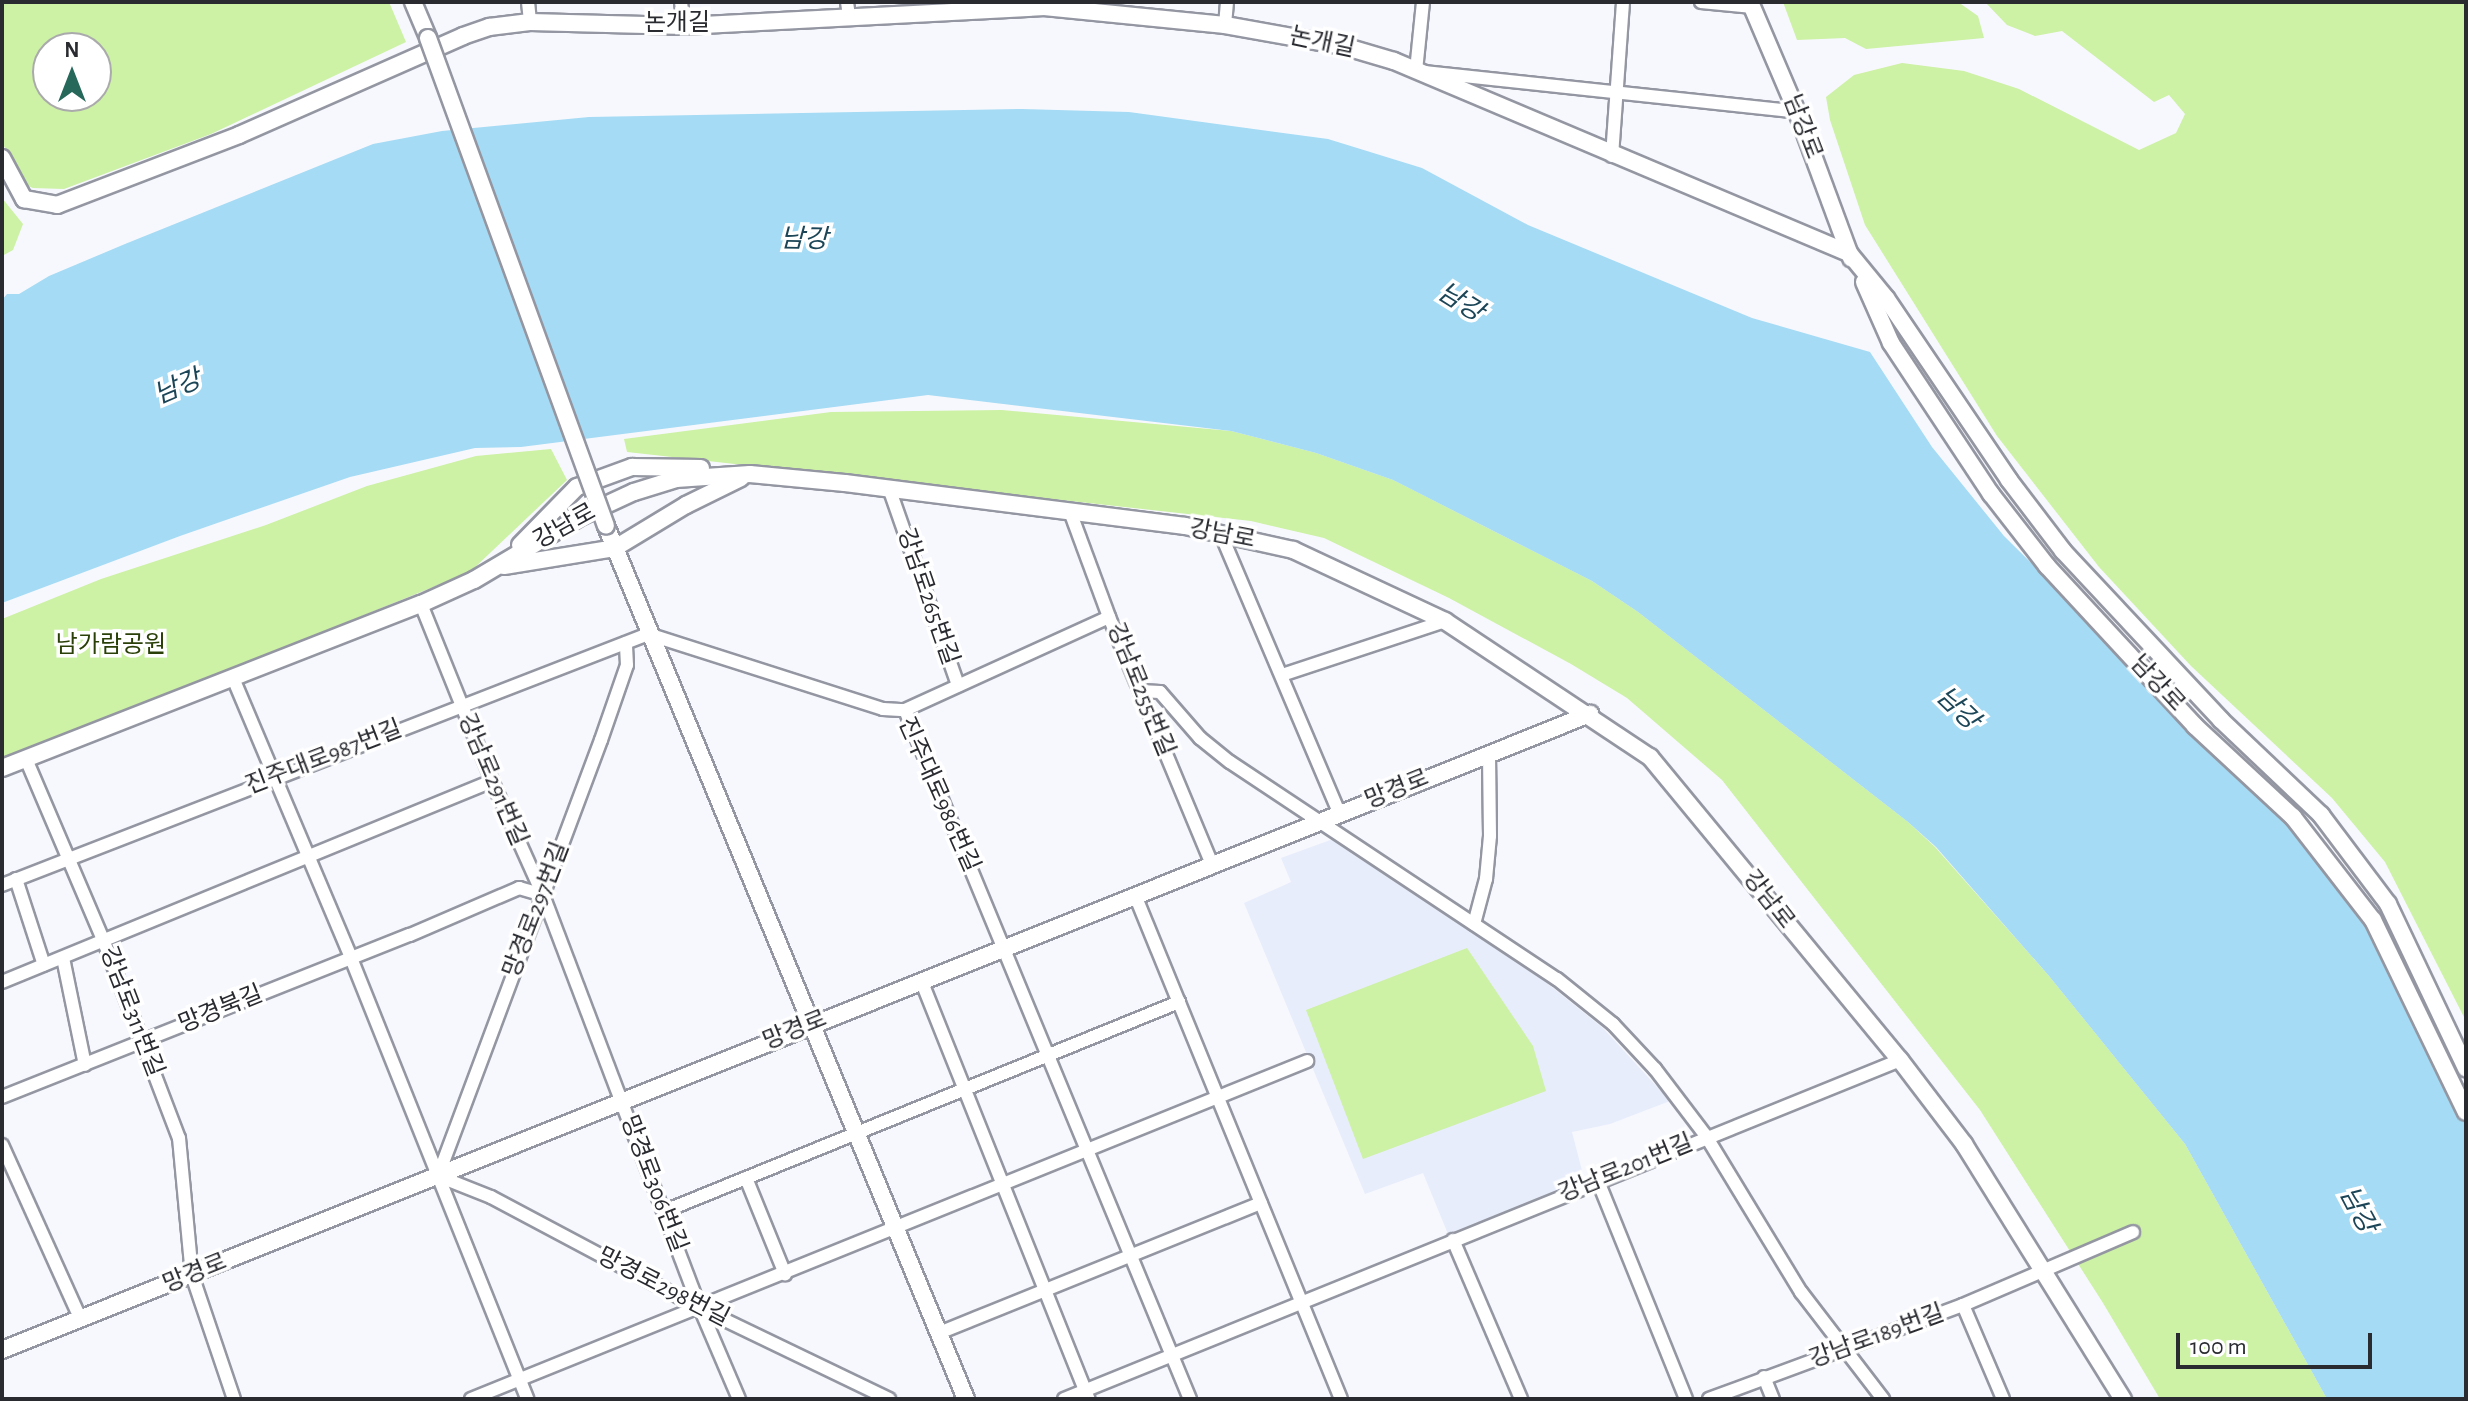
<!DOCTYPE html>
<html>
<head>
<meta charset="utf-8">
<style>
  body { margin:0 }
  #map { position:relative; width:2468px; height:1401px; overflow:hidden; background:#f7f8fd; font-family:"Alegreya Sans","Noto Sans KR",sans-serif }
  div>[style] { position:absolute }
  .built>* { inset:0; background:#e8edfc }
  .green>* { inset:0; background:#cdf1a5 }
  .water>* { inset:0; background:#a5dbf4 }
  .roads { filter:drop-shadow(2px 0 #9497a2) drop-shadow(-2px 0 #9497a2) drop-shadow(0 2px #9497a2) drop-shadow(0 -2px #9497a2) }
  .minor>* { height:12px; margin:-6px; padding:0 6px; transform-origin:6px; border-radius:6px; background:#fff }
  .tertiary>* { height:16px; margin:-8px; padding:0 8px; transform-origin:8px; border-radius:8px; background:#fff }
  .bridges { filter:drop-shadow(2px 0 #9497a2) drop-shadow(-2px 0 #9497a2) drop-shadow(0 2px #9497a2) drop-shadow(0 -2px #9497a2) }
  .tertiary-bridge>* { height:16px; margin:-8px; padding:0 8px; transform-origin:8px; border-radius:8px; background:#fff }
  span { translate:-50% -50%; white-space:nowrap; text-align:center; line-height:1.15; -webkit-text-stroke:7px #fff; paint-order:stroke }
  .street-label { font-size:24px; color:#2a2b30 }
  .park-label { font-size:24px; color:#2a4008 }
  .water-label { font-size:26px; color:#1c4657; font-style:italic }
  .frame { position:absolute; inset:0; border:4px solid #2a2b30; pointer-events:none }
  .north { position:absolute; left:32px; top:32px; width:80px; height:80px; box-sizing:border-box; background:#fff; border:2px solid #aaaaac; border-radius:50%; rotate:0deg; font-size:22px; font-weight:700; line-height:32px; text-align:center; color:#2a2b30 }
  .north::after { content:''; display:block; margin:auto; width:28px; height:36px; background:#26695a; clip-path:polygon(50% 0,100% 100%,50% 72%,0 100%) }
  .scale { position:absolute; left:2176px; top:1333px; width:196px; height:36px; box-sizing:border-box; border:4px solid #2a2b30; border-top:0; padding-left:10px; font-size:24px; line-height:28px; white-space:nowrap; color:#2a2b30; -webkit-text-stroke:6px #fff; paint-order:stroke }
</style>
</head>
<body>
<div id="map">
  <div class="built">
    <div style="clip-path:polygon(1333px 839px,1547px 983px,1603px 1028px,1670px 1101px,1610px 1124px,1572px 1132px,1585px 1182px,1448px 1234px,1423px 1173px,1365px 1194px,1244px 903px,1291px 882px,1281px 858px)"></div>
  </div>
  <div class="green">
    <div style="clip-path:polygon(evenodd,2px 2px,389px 2px,406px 42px,211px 134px,64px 189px,33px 188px,28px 186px,2px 143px,2px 2px,48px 48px,96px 48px,96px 96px,48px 96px,48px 48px)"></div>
    <div style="clip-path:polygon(1783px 2px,1958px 2px,1978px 16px,1984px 38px,1866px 49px,1845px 38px,1797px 40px)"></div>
    <div style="clip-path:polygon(1985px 2px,2466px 2px,2466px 1021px,2385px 862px,2332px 798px,2191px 666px,2099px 567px,1997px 436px,1865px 225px,1830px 120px,1826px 97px,1854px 75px,1902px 63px,1964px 71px,2019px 89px,2139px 150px,2176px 133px,2185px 114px,2169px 95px,2154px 102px,2062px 31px,2035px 36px,2007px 25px)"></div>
    <div style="clip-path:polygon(2px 198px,23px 224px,13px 250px,2px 256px)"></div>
    <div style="clip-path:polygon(1002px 410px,1231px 431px,1316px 453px,1393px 480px,1592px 581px,1638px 612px,1908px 822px,1935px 847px,2049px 976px,2185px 1144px,2327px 1399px,2160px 1399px,2103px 1303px,1980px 1110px,1722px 780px,1627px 698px,1571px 664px,1449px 598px,1324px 538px,1251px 521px,627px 452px,624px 439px,831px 412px)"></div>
    <div style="clip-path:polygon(551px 449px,567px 480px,470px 572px,2px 762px,2px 619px,101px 579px,266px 525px,367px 486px,476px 456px)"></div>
    <div style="clip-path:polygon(1467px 948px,1533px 1046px,1546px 1091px,1363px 1159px,1306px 1010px)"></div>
  </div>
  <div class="water">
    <div style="clip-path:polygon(1022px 109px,1129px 112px,1328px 139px,1422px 168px,1528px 225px,1752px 318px,1870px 352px,1932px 447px,2004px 536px,2350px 880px,2466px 1107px,2466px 1399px,2327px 1399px,2185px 1144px,2049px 976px,1936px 847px,1908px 822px,1638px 612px,1592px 581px,1393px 480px,1316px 453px,1231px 431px,928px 395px,521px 447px,475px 448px,350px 477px,180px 536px,2px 603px,2px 300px,7px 294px,19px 294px,49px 276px,125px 244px,373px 144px,442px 131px,589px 117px)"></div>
  </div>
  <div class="roads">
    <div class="minor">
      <div style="left:528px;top:2px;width:20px;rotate:84deg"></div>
      <div style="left:681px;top:2px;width:24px;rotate:83deg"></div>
      <div style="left:847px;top:2px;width:15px;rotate:82deg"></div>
      <div style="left:1423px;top:2px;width:69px;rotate:95.8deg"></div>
      <div style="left:1416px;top:71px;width:383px;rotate:6.1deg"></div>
      <div style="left:1701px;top:2px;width:52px;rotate:5.5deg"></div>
      <div style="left:1225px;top:25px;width:23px;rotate:-85deg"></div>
      <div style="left:1612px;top:156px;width:154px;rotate:-85.9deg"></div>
      <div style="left:889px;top:488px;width:209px;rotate:70.7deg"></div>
      <div style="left:1071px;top:514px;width:110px;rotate:69.7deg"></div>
      <div style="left:1109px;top:617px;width:268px;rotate:67.4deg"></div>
      <div style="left:1220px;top:532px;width:305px;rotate:67deg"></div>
      <div style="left:421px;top:604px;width:191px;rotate:68.1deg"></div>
      <div style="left:492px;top:781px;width:125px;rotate:65.9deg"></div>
      <div style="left:543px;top:895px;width:442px;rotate:69.2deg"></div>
      <div style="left:700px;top:1308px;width:99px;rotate:66.8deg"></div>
      <div style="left:1282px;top:675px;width:172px;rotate:-18.3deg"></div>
      <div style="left:233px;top:678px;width:304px;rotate:67.1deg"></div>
      <div style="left:351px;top:958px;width:475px;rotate:68.2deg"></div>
      <div style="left:1140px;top:691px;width:20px;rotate:3deg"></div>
      <div style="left:1160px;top:692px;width:61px;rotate:49deg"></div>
      <div style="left:1200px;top:738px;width:38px;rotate:39deg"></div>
      <div style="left:1230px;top:762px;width:392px;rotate:33.6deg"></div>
      <div style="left:1557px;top:979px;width:72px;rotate:38.8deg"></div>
      <div style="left:1613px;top:1024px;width:62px;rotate:47deg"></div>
      <div style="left:1655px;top:1069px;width:84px;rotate:52.7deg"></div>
      <div style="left:1706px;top:1136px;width:183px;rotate:58.7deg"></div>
      <div style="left:1801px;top:1292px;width:135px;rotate:52.5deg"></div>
      <div style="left:905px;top:710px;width:746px;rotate:67.53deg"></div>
      <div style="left:26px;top:759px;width:199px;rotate:66.9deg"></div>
      <div style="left:104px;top:942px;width:210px;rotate:69.1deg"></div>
      <div style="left:179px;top:1138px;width:138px;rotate:84.6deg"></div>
      <div style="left:192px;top:1275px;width:131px;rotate:71.3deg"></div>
      <div style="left:16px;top:879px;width:90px;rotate:72deg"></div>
      <div style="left:2px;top:885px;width:693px;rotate:-21.23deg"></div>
      <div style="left:648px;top:634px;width:247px;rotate:17.7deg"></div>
      <div style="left:883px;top:709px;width:22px;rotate:3deg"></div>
      <div style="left:905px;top:710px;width:224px;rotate:-24.5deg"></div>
      <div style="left:1135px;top:895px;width:544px;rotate:67.77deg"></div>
      <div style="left:1474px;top:924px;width:47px;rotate:-75.1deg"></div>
      <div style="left:1486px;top:879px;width:43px;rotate:-84.7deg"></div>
      <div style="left:1490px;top:836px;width:82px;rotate:-90.7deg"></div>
      <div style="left:63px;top:958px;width:109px;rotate:78.4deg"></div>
      <div style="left:921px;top:980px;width:451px;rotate:68.2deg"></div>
      <div style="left:2px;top:982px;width:530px;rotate:-22.3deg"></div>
      <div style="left:2px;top:1097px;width:439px;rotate:-21.7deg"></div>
      <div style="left:410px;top:935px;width:119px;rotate:-23.3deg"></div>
      <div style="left:519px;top:888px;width:25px;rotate:16deg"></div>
      <div style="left:2px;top:1145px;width:192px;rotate:65.7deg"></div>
      <div style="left:438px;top:1176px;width:465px;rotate:-69.5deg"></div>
      <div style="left:601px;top:740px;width:79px;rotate:-70.9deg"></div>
      <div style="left:627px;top:665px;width:22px;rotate:-93deg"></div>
      <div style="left:438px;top:1176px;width:57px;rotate:21.6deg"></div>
      <div style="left:491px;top:1197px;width:237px;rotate:28deg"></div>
      <div style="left:700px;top:1308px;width:210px;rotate:25.7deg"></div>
      <div style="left:746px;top:1178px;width:104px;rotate:67.9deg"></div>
      <div style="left:1598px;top:1181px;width:235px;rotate:68deg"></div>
      <div style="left:665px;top:1211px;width:555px;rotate:-22.13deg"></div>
      <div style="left:1453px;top:1240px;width:173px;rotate:66.8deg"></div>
      <div style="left:1963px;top:1305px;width:102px;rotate:66.9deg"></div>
      <div style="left:939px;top:1333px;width:347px;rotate:-22deg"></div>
      <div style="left:1764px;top:1377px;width:24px;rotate:68deg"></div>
      <div style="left:471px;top:1399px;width:902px;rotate:-22.01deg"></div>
      <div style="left:1064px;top:1399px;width:902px;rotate:-22.07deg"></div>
      <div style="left:1709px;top:1399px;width:271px;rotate:-20.3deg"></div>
      <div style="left:1963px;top:1305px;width:185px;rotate:-23.2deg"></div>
    </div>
    <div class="tertiary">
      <div style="left:413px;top:2px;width:39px;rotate:67deg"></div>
      <div style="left:1750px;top:2px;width:120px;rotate:66.9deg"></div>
      <div style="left:1797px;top:112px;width:156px;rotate:69.7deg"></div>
      <div style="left:2px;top:158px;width:47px;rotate:61.8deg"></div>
      <div style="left:24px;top:199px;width:34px;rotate:10deg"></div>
      <div style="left:57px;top:205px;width:195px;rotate:-21deg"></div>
      <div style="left:239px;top:135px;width:245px;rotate:-23.8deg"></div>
      <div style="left:463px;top:36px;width:28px;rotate:-19deg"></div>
      <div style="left:489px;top:27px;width:41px;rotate:-7deg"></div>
      <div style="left:530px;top:22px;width:154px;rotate:1.5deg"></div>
      <div style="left:684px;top:26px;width:361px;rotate:-3deg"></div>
      <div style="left:1044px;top:7px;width:182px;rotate:5.7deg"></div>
      <div style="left:1225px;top:25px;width:120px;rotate:10.1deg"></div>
      <div style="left:1343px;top:46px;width:53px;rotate:16.4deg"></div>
      <div style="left:1394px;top:61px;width:494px;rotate:22.9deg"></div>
      <div style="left:1849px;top:253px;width:58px;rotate:50.6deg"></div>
      <div style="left:1886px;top:298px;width:220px;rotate:55.9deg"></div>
      <div style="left:2009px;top:480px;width:89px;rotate:52.7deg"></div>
      <div style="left:2063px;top:551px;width:231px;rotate:46.9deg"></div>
      <div style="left:2221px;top:720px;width:138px;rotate:43.5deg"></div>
      <div style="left:2321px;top:815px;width:111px;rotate:53deg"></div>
      <div style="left:2388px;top:904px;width:182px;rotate:64.6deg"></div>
      <div style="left:1864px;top:282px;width:67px;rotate:66.1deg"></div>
      <div style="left:1891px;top:343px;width:181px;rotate:56.5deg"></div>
      <div style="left:1991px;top:494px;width:91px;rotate:52.1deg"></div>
      <div style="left:2047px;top:566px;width:218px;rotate:47.2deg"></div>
      <div style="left:2195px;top:726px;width:134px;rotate:42.9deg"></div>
      <div style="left:2293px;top:817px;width:130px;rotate:52.2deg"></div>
      <div style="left:2373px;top:920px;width:213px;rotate:64.2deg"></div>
      <div style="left:606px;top:526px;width:944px;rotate:67.59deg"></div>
      <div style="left:520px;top:545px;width:81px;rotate:-45.5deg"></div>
      <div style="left:577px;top:487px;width:59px;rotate:-20deg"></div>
      <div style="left:632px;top:467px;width:69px;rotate:0.8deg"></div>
      <div style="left:504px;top:566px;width:112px;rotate:-9.2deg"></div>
      <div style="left:615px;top:548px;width:83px;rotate:-31.2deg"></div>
      <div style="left:686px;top:505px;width:61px;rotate:-26.1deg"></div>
      <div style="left:2px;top:768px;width:450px;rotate:-21.4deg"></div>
      <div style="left:421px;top:604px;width:58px;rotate:-24.4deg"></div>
      <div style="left:474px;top:580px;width:126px;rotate:-30.7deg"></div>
      <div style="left:582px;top:516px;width:57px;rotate:-24.8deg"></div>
      <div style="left:634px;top:492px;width:44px;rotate:-17.2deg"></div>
      <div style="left:676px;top:479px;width:74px;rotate:-3.9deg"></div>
      <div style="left:750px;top:474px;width:95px;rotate:5.4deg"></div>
      <div style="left:845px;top:483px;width:343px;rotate:7.2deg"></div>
      <div style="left:1185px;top:526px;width:111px;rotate:12.5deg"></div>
      <div style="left:1293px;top:550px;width:168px;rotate:25deg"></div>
      <div style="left:1445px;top:621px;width:246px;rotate:33.6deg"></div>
      <div style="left:1650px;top:757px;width:393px;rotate:50.5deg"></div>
      <div style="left:1900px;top:1060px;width:106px;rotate:52.7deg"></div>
      <div style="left:1964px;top:1144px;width:301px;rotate:58.1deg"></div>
      <div style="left:2px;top:1350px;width:1711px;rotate:-21.83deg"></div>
    </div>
  </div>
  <div class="bridges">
    <div class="tertiary-bridge">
      <div style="left:428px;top:38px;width:519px;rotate:69.96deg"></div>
    </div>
  </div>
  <div class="street-label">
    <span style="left:677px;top:24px">논개길</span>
    <span style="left:1322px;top:43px;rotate:12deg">논개길</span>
    <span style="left:1802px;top:127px;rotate:69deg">남강로</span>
    <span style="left:565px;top:527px;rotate:-29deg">강남로</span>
    <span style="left:1222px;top:535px;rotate:11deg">강남로</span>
    <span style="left:927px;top:597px;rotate:71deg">강남로265번길</span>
    <span style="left:2157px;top:684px;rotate:47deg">남강로</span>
    <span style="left:1140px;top:690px;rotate:68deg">강남로255번길</span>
    <span style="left:324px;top:758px;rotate:-21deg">진주대로987번길</span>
    <span style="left:492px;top:780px;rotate:67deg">강남로291번길</span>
    <span style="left:1397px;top:790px;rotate:-22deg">망경로</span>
    <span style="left:938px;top:795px;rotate:66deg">진주대로986번길</span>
    <span style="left:1768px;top:900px;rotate:52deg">강남로</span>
    <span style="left:537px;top:910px;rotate:-69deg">망경로297번길</span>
    <span style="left:221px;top:1010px;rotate:-22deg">망경북길</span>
    <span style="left:131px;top:1012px;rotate:69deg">강남로311번길</span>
    <span style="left:795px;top:1031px;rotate:-22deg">망경로</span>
    <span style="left:1626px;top:1169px;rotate:-22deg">강남로201번길</span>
    <span style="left:653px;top:1184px;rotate:69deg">망경로306번길</span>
    <span style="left:195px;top:1274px;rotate:-22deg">망경로</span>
    <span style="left:663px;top:1288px;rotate:27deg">망경로298번길</span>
    <span style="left:1877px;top:1337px;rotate:-20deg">강남로189번길</span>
  </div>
  <div class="park-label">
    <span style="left:111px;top:646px">남가람공원</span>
  </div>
  <div class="water-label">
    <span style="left:804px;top:240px;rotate:1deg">남강</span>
    <span style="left:1460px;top:303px;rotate:32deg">남강</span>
    <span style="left:178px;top:388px;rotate:-23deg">남강</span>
    <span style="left:1957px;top:709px;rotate:44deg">남강</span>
    <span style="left:2357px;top:1210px;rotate:62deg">남강</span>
  </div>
  <div class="frame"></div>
  <div class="north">N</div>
  <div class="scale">100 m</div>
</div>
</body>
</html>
